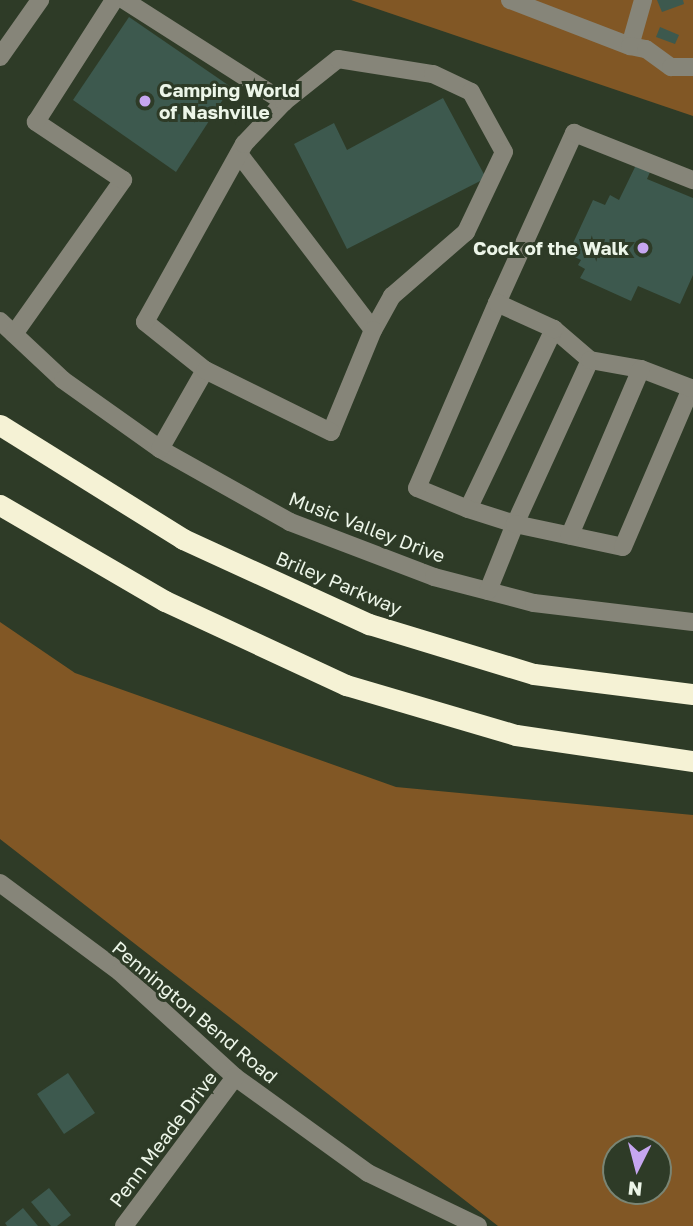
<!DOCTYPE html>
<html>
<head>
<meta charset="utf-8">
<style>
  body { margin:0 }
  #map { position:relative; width:693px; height:1226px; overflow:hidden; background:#2e3b27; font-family:"Golos Text",sans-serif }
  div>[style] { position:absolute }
  .green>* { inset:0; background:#815725 }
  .building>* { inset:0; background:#3d594e }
  .minor>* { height:18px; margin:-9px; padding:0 9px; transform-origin:9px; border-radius:9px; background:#868579 }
  .highway>* { height:21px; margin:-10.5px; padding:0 10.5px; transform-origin:10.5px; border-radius:10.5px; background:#f5f2d5 }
  .dots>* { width:19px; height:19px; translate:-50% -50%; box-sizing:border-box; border:4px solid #2e3b27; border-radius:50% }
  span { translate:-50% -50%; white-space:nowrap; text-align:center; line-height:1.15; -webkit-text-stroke:6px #2e3b27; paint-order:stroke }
  .poi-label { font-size:19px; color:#ecf5e8; font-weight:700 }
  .left { translate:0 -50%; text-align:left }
  .right { translate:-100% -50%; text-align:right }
  .street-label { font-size:19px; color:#ecf5e8 }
  .north { position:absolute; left:602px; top:1135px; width:70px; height:70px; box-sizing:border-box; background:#2e3b27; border:2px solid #7a8574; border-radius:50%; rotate:186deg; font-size:19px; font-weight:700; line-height:28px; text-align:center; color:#ecf5e8 }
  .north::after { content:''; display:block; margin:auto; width:24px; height:32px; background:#c6a6f0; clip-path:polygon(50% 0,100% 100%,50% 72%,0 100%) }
</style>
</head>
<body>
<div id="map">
  <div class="green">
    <div style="clip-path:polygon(351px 0,693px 0,693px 116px)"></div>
    <div style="clip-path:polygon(evenodd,0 622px,75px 673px,396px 787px,693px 815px,693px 1226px,498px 1226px,0 839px,0 622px,658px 1149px,658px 1191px,616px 1191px,616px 1149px,658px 1149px)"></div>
  </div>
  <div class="building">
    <div style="clip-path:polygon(657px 0,683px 0,684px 4px,662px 12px)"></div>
    <div style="clip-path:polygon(129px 17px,231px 87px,176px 172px,73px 100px)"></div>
    <div style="clip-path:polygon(660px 27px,679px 35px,675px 44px,656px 37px)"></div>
    <div style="clip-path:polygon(443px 98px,486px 178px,347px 249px,294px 144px,334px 123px,347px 150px)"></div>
    <div style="clip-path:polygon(636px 165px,650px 172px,647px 179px,693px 198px,693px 275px,680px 304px,638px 286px,631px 301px,580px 278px,585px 269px,578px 265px,581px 260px,568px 254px,593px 200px,605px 205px,610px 195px,619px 200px)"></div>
    <div style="clip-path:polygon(68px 1073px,95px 1113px,64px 1134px,37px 1094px)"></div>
    <div style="clip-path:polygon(49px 1188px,71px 1215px,57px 1226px,51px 1226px,31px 1202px)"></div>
    <div style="clip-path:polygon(23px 1208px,38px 1226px,7px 1226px,5px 1223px)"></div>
  </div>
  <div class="minor">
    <div style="left:124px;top:0;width:190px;rotate:32.5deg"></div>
    <div style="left:510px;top:0;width:129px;rotate:21deg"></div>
    <div style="left:630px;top:46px;width:48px;rotate:-74.2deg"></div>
    <div style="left:630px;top:46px;width:16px;rotate:11deg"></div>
    <div style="left:646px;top:49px;width:31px;rotate:36deg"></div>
    <div style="left:671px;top:67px;width:22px"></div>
    <div style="left:0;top:57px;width:70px;rotate:-54.9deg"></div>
    <div style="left:239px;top:154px;width:221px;rotate:52.7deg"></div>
    <div style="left:497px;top:303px;width:187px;rotate:-65.6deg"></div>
    <div style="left:574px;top:133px;width:128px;rotate:21.6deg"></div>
    <div style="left:0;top:321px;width:86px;rotate:43.1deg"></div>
    <div style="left:63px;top:380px;width:119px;rotate:35.4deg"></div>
    <div style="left:160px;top:449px;width:149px;rotate:29.3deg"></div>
    <div style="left:290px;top:522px;width:154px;rotate:20.9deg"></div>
    <div style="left:434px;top:577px;width:103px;rotate:14.6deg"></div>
    <div style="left:534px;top:603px;width:160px;rotate:6.8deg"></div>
    <div style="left:14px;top:334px;width:189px;rotate:-54.7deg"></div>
    <div style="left:123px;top:180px;width:105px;rotate:-146.3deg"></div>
    <div style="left:36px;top:122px;width:145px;rotate:-57.4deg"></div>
    <div style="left:590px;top:360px;width:48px;rotate:-139.3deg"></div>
    <div style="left:554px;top:329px;width:199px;rotate:115.5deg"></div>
    <div style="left:468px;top:509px;width:49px;rotate:17.7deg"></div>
    <div style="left:515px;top:524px;width:180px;rotate:-65.4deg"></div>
    <div style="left:590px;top:360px;width:52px;rotate:10deg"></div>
    <div style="left:160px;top:449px;width:91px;rotate:-60.3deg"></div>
    <div style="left:205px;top:370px;width:77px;rotate:-141.3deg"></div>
    <div style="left:145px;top:322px;width:204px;rotate:-60.9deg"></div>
    <div style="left:244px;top:144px;width:58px;rotate:-46.4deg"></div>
    <div style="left:284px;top:102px;width:69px;rotate:-38.5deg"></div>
    <div style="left:338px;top:59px;width:96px;rotate:9deg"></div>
    <div style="left:433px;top:74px;width:42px;rotate:25.3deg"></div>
    <div style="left:471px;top:92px;width:68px;rotate:61.2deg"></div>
    <div style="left:504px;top:152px;width:89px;rotate:115.4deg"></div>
    <div style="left:466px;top:232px;width:98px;rotate:139.1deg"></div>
    <div style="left:392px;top:296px;width:39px;rotate:119deg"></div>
    <div style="left:373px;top:330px;width:110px;rotate:112.4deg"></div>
    <div style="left:331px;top:432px;width:140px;rotate:-153.8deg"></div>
    <div style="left:468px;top:509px;width:55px;rotate:-157.6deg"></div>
    <div style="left:417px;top:488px;width:202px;rotate:-66.6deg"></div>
    <div style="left:497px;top:303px;width:63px;rotate:24.5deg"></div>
    <div style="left:488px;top:591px;width:72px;rotate:-68.1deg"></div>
    <div style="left:515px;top:524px;width:110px;rotate:12deg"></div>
    <div style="left:623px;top:547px;width:173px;rotate:-66.8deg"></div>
    <div style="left:691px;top:388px;width:53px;rotate:-159.2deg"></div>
    <div style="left:641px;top:369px;width:181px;rotate:113.2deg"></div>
    <div style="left:0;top:883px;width:149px;rotate:36.6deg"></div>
    <div style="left:120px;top:972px;width:156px;rotate:42.4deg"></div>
    <div style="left:235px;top:1077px;width:164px;rotate:35.8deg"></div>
    <div style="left:368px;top:1173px;width:122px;rotate:25.7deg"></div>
    <div style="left:124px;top:1226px;width:186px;rotate:-53.3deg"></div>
  </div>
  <div class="highway">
    <div style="left:0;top:425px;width:216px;rotate:31.9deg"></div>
    <div style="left:183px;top:539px;width:205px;rotate:24.6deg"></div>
    <div style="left:369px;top:624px;width:172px;rotate:16.9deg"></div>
    <div style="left:534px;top:674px;width:160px;rotate:7.2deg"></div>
    <div style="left:0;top:505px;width:191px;rotate:30.2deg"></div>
    <div style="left:165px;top:601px;width:200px;rotate:24.9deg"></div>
    <div style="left:346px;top:685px;width:177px;rotate:16.4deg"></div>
    <div style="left:516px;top:735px;width:179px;rotate:8.4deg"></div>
  </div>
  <div class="dots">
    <div style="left:145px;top:101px;background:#c6a6f0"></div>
    <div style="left:643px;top:248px;background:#c6a6f0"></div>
  </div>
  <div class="poi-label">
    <span class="left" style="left:159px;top:101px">Camping World<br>of Nashville</span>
    <span class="right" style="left:629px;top:248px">Cock of the Walk</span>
  </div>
  <div class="street-label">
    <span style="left:367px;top:527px;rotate:21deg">Music Valley Drive</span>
    <span style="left:339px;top:583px;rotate:23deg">Briley Parkway</span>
    <span style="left:195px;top:1012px;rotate:40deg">Pennington Bend Road</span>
    <span style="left:163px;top:1139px;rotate:-53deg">Penn Meade Drive</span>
  </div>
  <div class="north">N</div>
</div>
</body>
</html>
